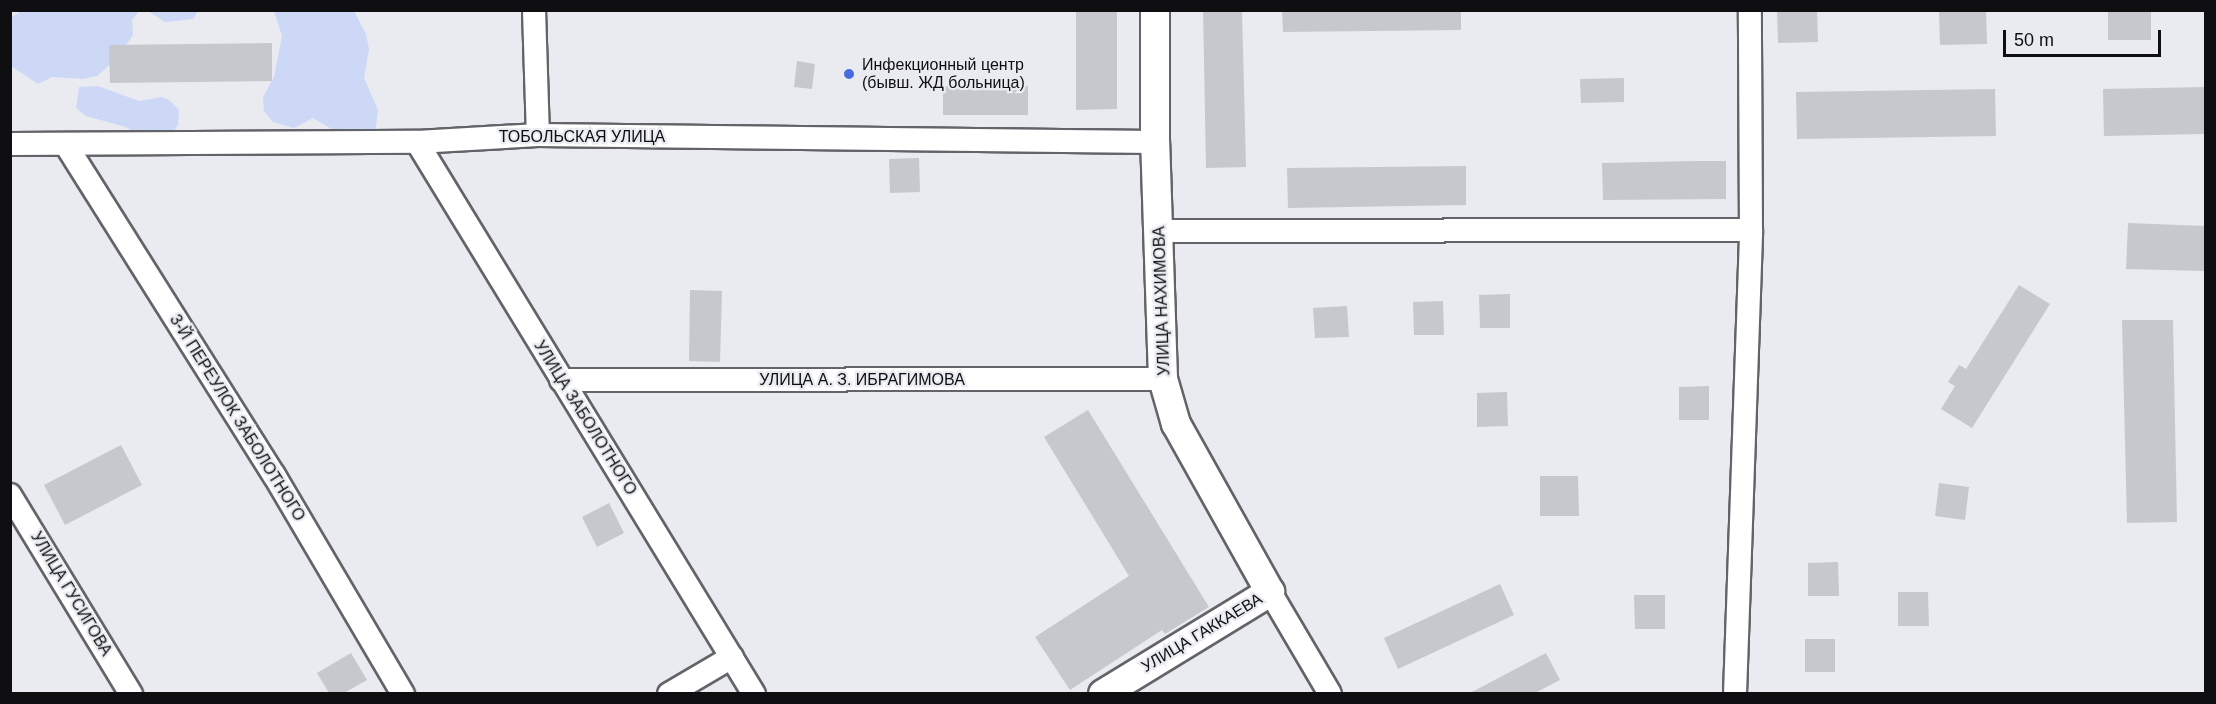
<!DOCTYPE html>
<html>
<head>
<meta charset="utf-8">
<style>
  body { margin:0 }
  #map { position:relative; width:2216px; height:704px; overflow:hidden; background:#e9ebf0; font-family:Helvetica,sans-serif }
  div>[style] { position:absolute }
  .green>* { inset:0; background:#ccd8f6 }
  .building>* { inset:0; background:#c6c8cd }
  .roads { filter:drop-shadow(2px 0 #626469) drop-shadow(-2px 0 #626469) drop-shadow(0 2px #626469) drop-shadow(0 -2px #626469) }
  .minor>* { height:22px; margin:-11px; padding:0 11px; transform-origin:11px; border-radius:11px; background:#fff }
  .tertiary>* { height:28px; margin:-14px; padding:0 14px; transform-origin:14px; border-radius:14px; background:#fff }
  .dots>* { width:16px; height:16px; translate:-50% -50%; box-sizing:border-box; border:3px solid #e9ebf0; border-radius:50% }
  span { translate:-50% -50%; white-space:nowrap; text-align:center; line-height:1.15; -webkit-text-stroke:4.5px #e9ebf0; paint-order:stroke }
  .poi-label { font-size:16px; color:#0f0f11 }
  .left { translate:0 -50%; text-align:left }
  .street-label { font-size:16px; color:#0f0f11 }
  .frame { position:absolute; inset:0; border:12px solid #0f0f11; pointer-events:none }
  .scale { position:absolute; left:2003px; top:30px; width:158px; height:27px; box-sizing:border-box; border:3px solid #0f0f11; border-top:0; padding-left:8px; font-size:18px; line-height:21px; white-space:nowrap; color:#0f0f11; -webkit-text-stroke:4px #e9ebf0; paint-order:stroke }
</style>
</head>
<body>
<div id="map">
  <div class="green">
    <div style="clip-path:polygon(21px 11px,139px 11px,132px 20px,133px 35px,116px 59px,97px 76px,83px 79px,52px 77px,38px 84px,11px 66px,11px 18px)"></div>
    <div style="clip-path:polygon(148px 11px,198px 11px,193px 19px,165px 22px)"></div>
    <div style="clip-path:polygon(274px 11px,354px 11px,366px 34px,369px 49px,364px 78px,378px 110px,375px 134px,357px 144px,313px 118px,294px 128px,273px 122px,264px 111px,263px 97px,274px 77px,282px 36px)"></div>
    <div style="clip-path:polygon(98px 86px,139px 101px,162px 97px,169px 100px,179px 110px,178px 125px,174px 131px,144px 138px,126px 127px,86px 116px,76px 108px,79px 87px)"></div>
  </div>
  <div class="building">
    <div style="clip-path:polygon(1076px 10px,1117px 10px,1117px 109px,1076px 110px)"></div>
    <div style="clip-path:polygon(1203px 10px,1242px 10px,1246px 167px,1206px 168px)"></div>
    <div style="clip-path:polygon(1282px 10px,1461px 10px,1461px 30px,1283px 32px)"></div>
    <div style="clip-path:polygon(1777px 10px,1817px 10px,1818px 42px,1778px 43px)"></div>
    <div style="clip-path:polygon(1939px 10px,1986px 10px,1987px 44px,1940px 45px)"></div>
    <div style="clip-path:polygon(2108px 10px,2151px 10px,2151px 40px,2108px 40px)"></div>
    <div style="clip-path:polygon(272px 43px,272px 81px,110px 83px,109px 45px)"></div>
    <div style="clip-path:polygon(797px 61px,815px 64px,812px 89px,794px 87px)"></div>
    <div style="clip-path:polygon(1624px 78px,1624px 102px,1581px 103px,1580px 79px)"></div>
    <div style="clip-path:polygon(943px 86px,1028px 86px,1028px 115px,943px 115px)"></div>
    <div style="clip-path:polygon(2205px 87px,2205px 134px,2104px 136px,2103px 89px)"></div>
    <div style="clip-path:polygon(1995px 89px,1996px 136px,1797px 139px,1796px 92px)"></div>
    <div style="clip-path:polygon(919px 158px,920px 192px,890px 193px,889px 159px)"></div>
    <div style="clip-path:polygon(1696px 161px,1726px 161px,1726px 199px,1603px 200px,1602px 163px)"></div>
    <div style="clip-path:polygon(1466px 166px,1466px 205px,1288px 208px,1287px 168px)"></div>
    <div style="clip-path:polygon(2128px 223px,2205px 226px,2205px 271px,2126px 269px)"></div>
    <div style="clip-path:polygon(2019px 285px,2050px 304px,1972px 428px,1941px 409px,1955px 386px,1948px 382px,1959px 365px,1966px 369px)"></div>
    <div style="clip-path:polygon(690px 290px,722px 291px,720px 362px,689px 361px)"></div>
    <div style="clip-path:polygon(1510px 294px,1510px 328px,1480px 328px,1479px 295px)"></div>
    <div style="clip-path:polygon(1443px 301px,1444px 335px,1414px 335px,1413px 302px)"></div>
    <div style="clip-path:polygon(1347px 306px,1349px 337px,1315px 338px,1313px 308px)"></div>
    <div style="clip-path:polygon(2122px 320px,2173px 320px,2177px 522px,2127px 523px)"></div>
    <div style="clip-path:polygon(1709px 386px,1709px 420px,1679px 420px,1679px 387px)"></div>
    <div style="clip-path:polygon(1507px 392px,1508px 426px,1477px 427px,1477px 393px)"></div>
    <div style="clip-path:polygon(1088px 410px,1209px 607px,1165px 634px,1162px 630px,1070px 690px,1035px 637px,1129px 576px,1044px 437px)"></div>
    <div style="clip-path:polygon(121px 445px,142px 485px,65px 525px,44px 485px)"></div>
    <div style="clip-path:polygon(1540px 476px,1578px 476px,1579px 516px,1540px 516px)"></div>
    <div style="clip-path:polygon(1939px 483px,1969px 487px,1965px 520px,1935px 516px)"></div>
    <div style="clip-path:polygon(609px 503px,624px 533px,597px 547px,582px 517px)"></div>
    <div style="clip-path:polygon(1838px 562px,1839px 596px,1808px 596px,1808px 563px)"></div>
    <div style="clip-path:polygon(1500px 584px,1514px 615px,1398px 669px,1384px 638px)"></div>
    <div style="clip-path:polygon(1898px 592px,1928px 592px,1929px 626px,1898px 626px)"></div>
    <div style="clip-path:polygon(1634px 595px,1665px 595px,1665px 629px,1635px 629px)"></div>
    <div style="clip-path:polygon(1805px 639px,1835px 639px,1835px 672px,1805px 672px)"></div>
    <div style="clip-path:polygon(351px 653px,367px 680px,344px 693px,329px 693px,317px 673px)"></div>
    <div style="clip-path:polygon(1546px 653px,1560px 680px,1535px 693px,1470px 693px)"></div>
  </div>
  <div class="roads">
    <div class="minor">
      <div style="left:534px;top:10px;width:125px;rotate:88.2deg"></div>
      <div style="left:417px;top:142px;width:647px;rotate:58.6deg"></div>
      <div style="left:10px;top:144px;width:407px;rotate:-0.3deg"></div>
      <div style="left:417px;top:142px;width:121px;rotate:-3.3deg"></div>
      <div style="left:538px;top:135px;width:617px;rotate:0.65deg"></div>
      <div style="left:66px;top:145px;width:390px;rotate:57.8deg"></div>
      <div style="left:274px;top:475px;width:254px;rotate:59.5deg"></div>
      <div style="left:1159px;top:231px;width:592px;rotate:-0.1deg"></div>
      <div style="left:561px;top:380px;width:602px;rotate:-0.1deg"></div>
      <div style="left:10px;top:495px;width:233px;rotate:58.7deg"></div>
      <div style="left:1270px;top:592px;width:118px;rotate:59.5deg"></div>
      <div style="left:669px;top:694px;width:73px;rotate:-30.4deg"></div>
      <div style="left:1735px;top:694px;width:464px;rotate:-88deg"></div>
      <div style="left:1751px;top:230px;width:220px;rotate:-90.3deg"></div>
    </div>
    <div class="tertiary">
      <div style="left:1103px;top:694px;width:196px;rotate:-31.4deg"></div>
      <div style="left:1270px;top:592px;width:193px;rotate:-119.2deg"></div>
      <div style="left:1176px;top:424px;width:47px;rotate:-106.1deg"></div>
      <div style="left:1163px;top:379px;width:237px;rotate:-91.9deg"></div>
      <div style="left:1155px;top:142px;width:132px;rotate:-90deg"></div>
    </div>
  </div>
  <div class="dots">
    <div style="left:849px;top:74px;background:#486cdf"></div>
  </div>
  <div class="poi-label">
    <span class="left" style="left:862px;top:74px">Инфекционный центр<br>(бывш. ЖД больница)</span>
  </div>
  <div class="street-label">
    <span style="left:582px;top:137px">ТОБОЛЬСКАЯ УЛИЦА</span>
    <span style="left:1162px;top:301px;rotate:-92deg">УЛИЦА НАХИМОВА</span>
    <span style="left:862px;top:380px">УЛИЦА А. З. ИБРАГИМОВА</span>
    <span style="left:237px;top:418px;rotate:58deg">3-Й ПЕРЕУЛОК ЗАБОЛОТНОГО</span>
    <span style="left:585px;top:418px;rotate:58deg">УЛИЦА ЗАБОЛОТНОГО</span>
    <span style="left:71px;top:594px;rotate:59deg">УЛИЦА ГУСИГОВА</span>
    <span style="left:1202px;top:633px;rotate:-31deg">УЛИЦА ГАККАЕВА</span>
  </div>
  <div class="frame"></div>
  <div class="scale">50 m</div>
</div>
</body>
</html>
